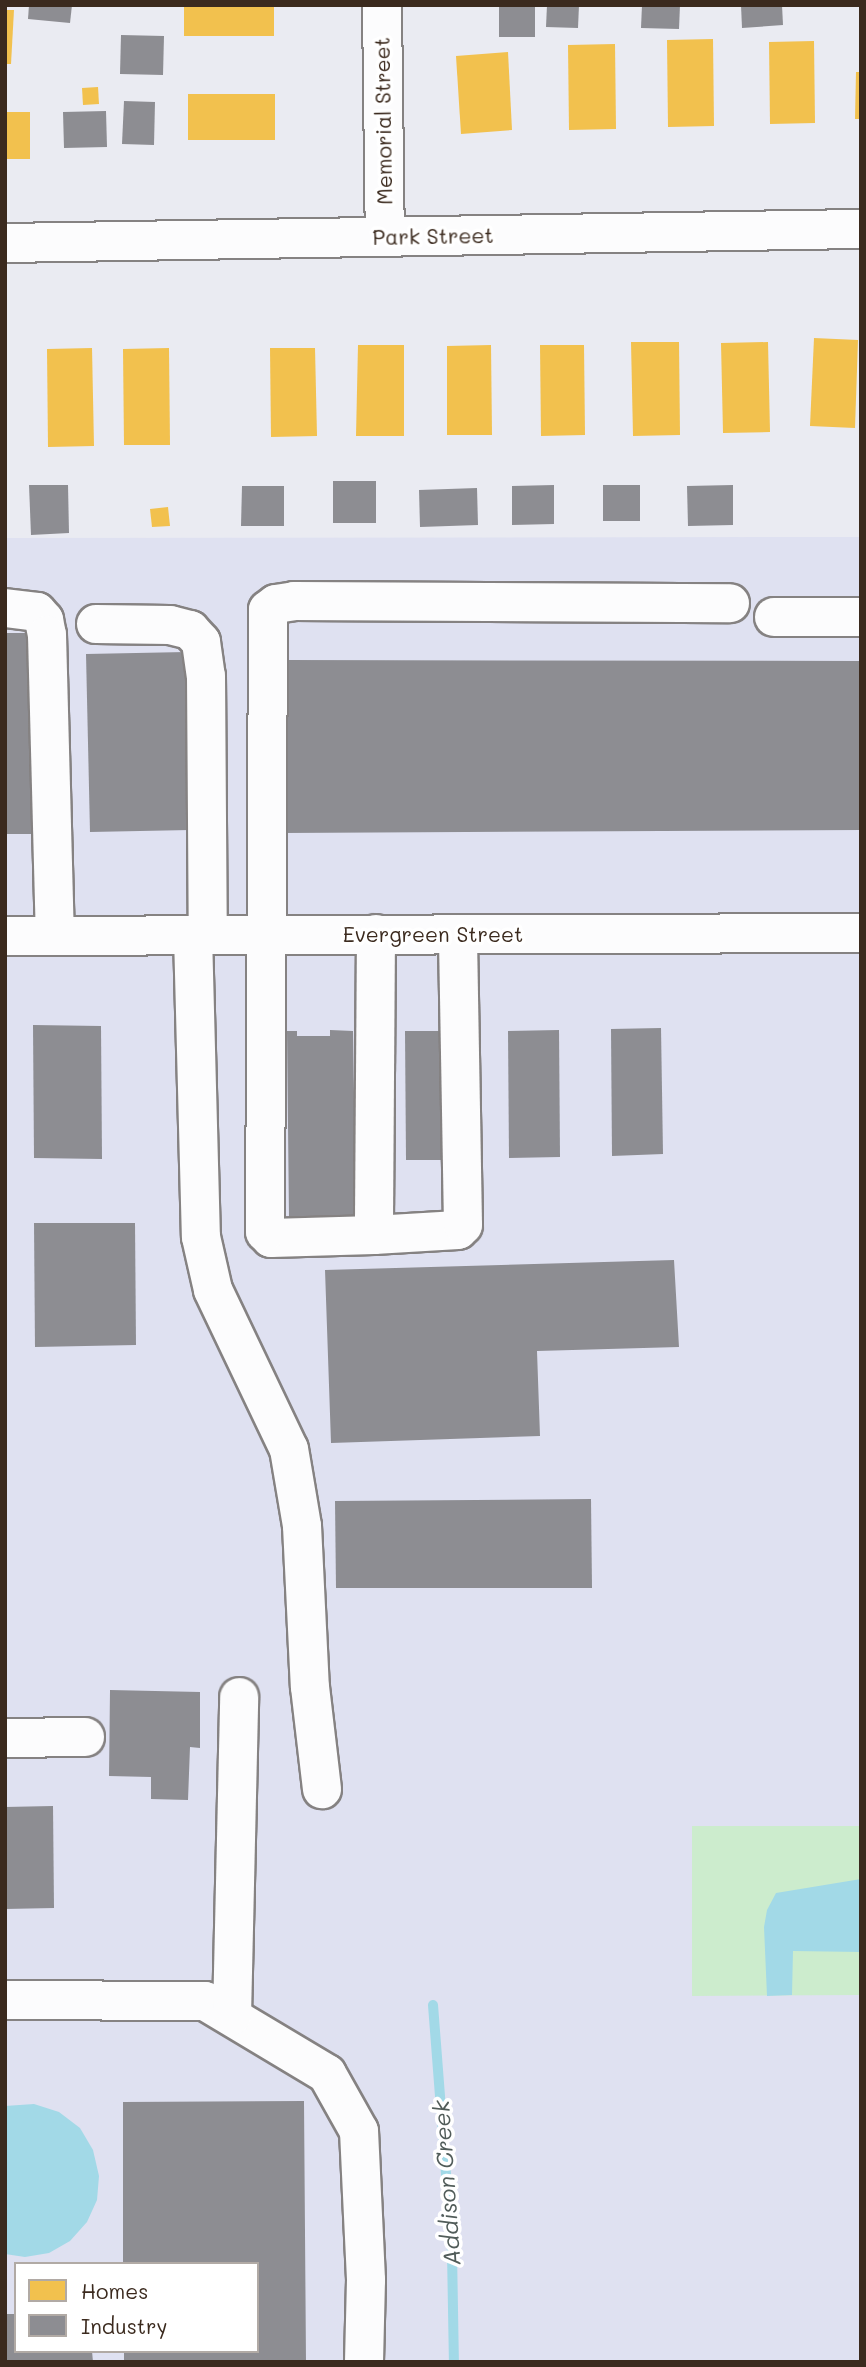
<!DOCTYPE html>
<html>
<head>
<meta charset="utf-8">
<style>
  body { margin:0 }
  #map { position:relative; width:866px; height:2367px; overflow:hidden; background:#eaebf2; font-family:Mali,sans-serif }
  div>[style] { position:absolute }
  .built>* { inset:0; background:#dfe1f1 }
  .green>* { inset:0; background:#cceccd }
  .water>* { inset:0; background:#a2d9e7 }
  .homes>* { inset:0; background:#f2c14e }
  .industry>* { inset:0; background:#8d8d92 }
  .stream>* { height:10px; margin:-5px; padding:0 5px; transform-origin:5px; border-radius:5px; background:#a2d9e7 }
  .roads { filter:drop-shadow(2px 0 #858282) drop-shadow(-2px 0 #858282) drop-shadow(0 2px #858282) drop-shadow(0 -2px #858282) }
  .minor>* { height:38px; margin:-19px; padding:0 19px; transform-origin:19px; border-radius:19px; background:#fcfcfd }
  span { translate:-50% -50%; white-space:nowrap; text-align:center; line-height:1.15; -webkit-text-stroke:7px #fff; paint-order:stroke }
  .street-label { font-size:21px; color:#3b2a1e }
  .water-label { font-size:23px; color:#515c59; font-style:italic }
  .frame { position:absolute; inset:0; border:7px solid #3b2a1e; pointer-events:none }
  .legend { position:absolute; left:14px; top:2262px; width:245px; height:91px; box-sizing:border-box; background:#fff; border:2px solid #b1aaa5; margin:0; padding:9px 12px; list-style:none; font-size:21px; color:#3b2a1e }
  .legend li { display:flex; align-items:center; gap:14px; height:35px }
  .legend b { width:35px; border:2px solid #b1aaa5 }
</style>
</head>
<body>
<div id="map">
  <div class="built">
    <div style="clip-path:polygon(evenodd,861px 537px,861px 2362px,5px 2362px,5px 538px,861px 537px,16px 2264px,257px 2264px,257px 2351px,16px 2351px,16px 2264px)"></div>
  </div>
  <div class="green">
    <div style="clip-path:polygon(692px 1826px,861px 1826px,861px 1995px,692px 1996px)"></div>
  </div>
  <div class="water">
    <div style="clip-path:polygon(861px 1879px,861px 1952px,793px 1951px,792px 1995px,767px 1996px,764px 1927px,767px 1910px,776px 1893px)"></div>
    <div style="clip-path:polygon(34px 2104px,59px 2112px,80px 2128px,93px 2150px,99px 2176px,97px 2200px,87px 2222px,70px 2241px,49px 2253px,25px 2257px,5px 2254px,5px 2106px)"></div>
  </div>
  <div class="homes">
    <div style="clip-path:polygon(184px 5px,274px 5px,274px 36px,184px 36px)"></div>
    <div style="clip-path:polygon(5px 10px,14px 10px,11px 64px,5px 64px)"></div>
    <div style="clip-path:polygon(713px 39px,714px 126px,668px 127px,667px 40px)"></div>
    <div style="clip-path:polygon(814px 41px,815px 123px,770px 124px,769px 42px)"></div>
    <div style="clip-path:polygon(615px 44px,616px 129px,569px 130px,568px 45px)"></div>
    <div style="clip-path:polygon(508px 52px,512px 130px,461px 134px,456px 56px)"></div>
    <div style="clip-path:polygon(856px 72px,861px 72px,861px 119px,855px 119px)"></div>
    <div style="clip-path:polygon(98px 87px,99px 104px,83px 105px,82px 88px)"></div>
    <div style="clip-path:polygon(188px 94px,275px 94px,275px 140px,188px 140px)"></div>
    <div style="clip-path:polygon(5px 112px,30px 112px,30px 159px,5px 159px)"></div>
    <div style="clip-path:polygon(814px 338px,858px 340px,855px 428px,810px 426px)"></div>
    <div style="clip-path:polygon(631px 342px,679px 342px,680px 435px,633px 436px)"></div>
    <div style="clip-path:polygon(768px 342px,770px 432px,723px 433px,721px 343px)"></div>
    <div style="clip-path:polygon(358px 345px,404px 345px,404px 436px,356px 436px)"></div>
    <div style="clip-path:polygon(491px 345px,492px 435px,447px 435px,447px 346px)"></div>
    <div style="clip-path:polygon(540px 345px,584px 345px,585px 435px,541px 436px)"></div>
    <div style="clip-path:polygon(92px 348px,94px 446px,48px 447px,47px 349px)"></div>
    <div style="clip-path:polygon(169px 348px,170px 445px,124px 445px,123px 349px)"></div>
    <div style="clip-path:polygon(270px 348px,315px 348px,317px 436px,271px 437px)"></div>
    <div style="clip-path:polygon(168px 507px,170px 526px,152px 527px,150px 509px)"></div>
  </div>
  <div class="industry">
    <div style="clip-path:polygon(29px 5px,72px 5px,70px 23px,28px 19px)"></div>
    <div style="clip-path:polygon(499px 5px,535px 5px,535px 37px,499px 37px)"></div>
    <div style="clip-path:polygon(547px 5px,579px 5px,578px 28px,546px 27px)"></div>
    <div style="clip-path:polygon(642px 5px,680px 5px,679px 29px,641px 28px)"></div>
    <div style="clip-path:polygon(741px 5px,782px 5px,783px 25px,742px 28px)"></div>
    <div style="clip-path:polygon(121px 35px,164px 36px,163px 75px,120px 74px)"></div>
    <div style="clip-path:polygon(124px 101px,155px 102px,154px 145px,122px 144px)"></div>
    <div style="clip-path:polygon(106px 111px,107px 147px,64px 148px,63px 112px)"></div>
    <div style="clip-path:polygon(333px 481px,376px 481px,376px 523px,333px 523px)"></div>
    <div style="clip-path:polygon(29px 485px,68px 485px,69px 533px,31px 535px)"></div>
    <div style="clip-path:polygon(554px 485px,554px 524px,512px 525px,512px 486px)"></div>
    <div style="clip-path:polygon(603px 485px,640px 485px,640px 521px,603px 521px)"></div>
    <div style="clip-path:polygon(733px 485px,733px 525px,688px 526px,687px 486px)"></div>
    <div style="clip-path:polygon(242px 486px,284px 486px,284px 526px,241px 526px)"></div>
    <div style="clip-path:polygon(477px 488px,478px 525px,420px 527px,419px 490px)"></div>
    <div style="clip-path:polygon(5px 633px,32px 633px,37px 834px,5px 834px)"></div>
    <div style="clip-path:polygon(186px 652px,190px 830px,90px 832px,86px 654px)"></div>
    <div style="clip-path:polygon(284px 660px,861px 661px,861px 830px,283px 833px)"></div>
    <div style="clip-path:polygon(33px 1025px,101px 1026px,102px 1159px,34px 1158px)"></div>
    <div style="clip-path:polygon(661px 1028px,663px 1154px,612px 1156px,611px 1029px)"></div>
    <div style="clip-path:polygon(330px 1030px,353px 1031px,356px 1218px,289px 1219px,287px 1031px,297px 1031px,297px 1036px,330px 1036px)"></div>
    <div style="clip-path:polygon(559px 1030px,560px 1157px,509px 1158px,508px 1031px)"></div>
    <div style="clip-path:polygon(405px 1031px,457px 1031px,458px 1160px,406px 1160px)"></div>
    <div style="clip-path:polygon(34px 1223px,135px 1223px,136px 1345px,35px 1347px)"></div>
    <div style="clip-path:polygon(674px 1260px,679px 1347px,537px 1351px,540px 1436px,331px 1443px,325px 1270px)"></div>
    <div style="clip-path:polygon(591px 1499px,592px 1588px,336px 1588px,335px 1501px)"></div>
    <div style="clip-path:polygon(110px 1690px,200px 1692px,200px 1748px,190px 1747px,188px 1800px,151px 1799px,151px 1777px,109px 1776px)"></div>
    <div style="clip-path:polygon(53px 1806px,54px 1908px,5px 1909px,5px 1807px)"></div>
    <div style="clip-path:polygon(304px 2101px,306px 2362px,124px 2362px,124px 2351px,257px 2351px,257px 2264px,123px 2264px,123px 2102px)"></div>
    <div style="clip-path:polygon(5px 2314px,16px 2314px,16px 2351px,92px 2351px,93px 2362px,5px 2362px)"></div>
  </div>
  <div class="stream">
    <div style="left:433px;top:2005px;width:248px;rotate:85.6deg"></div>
    <div style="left:452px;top:2252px;width:110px;rotate:89deg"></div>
  </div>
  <div class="roads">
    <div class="minor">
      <div style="left:382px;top:5px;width:232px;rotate:89.3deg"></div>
      <div style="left:5px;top:243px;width:856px;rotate:-0.94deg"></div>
      <div style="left:5px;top:608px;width:32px;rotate:7deg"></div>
      <div style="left:37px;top:612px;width:11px;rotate:49deg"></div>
      <div style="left:44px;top:620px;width:15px;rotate:79deg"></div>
      <div style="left:47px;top:635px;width:300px;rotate:88.5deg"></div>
      <div style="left:774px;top:617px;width:87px"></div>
      <div style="left:96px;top:624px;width:74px;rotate:0.8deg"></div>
      <div style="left:170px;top:625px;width:21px;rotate:14deg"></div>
      <div style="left:190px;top:630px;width:16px;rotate:47deg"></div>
      <div style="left:201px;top:642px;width:34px;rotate:82deg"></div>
      <div style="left:206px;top:676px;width:259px;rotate:89.6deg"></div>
      <div style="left:376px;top:934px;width:301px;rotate:90.4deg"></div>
      <div style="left:374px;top:1235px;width:103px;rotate:178.3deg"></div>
      <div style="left:271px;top:1238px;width:8px;rotate:-135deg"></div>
      <div style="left:265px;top:1232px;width:622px;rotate:-89.72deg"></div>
      <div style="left:268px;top:610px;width:10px;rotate:-37deg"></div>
      <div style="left:276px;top:604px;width:18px;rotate:-9deg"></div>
      <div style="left:294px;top:601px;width:436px;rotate:0.3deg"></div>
      <div style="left:193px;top:935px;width:302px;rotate:88.5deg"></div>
      <div style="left:201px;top:1237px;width:54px;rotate:77.2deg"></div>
      <div style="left:213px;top:1290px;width:176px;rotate:64.5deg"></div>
      <div style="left:289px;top:1449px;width:78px;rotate:80.4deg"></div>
      <div style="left:302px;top:1526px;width:161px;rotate:87.2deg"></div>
      <div style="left:310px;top:1687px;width:103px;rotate:83.3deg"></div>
      <div style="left:5px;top:936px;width:856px;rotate:-0.2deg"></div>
      <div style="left:374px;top:1235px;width:84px;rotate:-3.4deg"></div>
      <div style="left:458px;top:1230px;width:7px;rotate:-45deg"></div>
      <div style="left:463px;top:1225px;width:291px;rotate:-91deg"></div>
      <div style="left:5px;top:1738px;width:80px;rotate:-0.7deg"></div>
      <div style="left:5px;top:2000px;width:200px;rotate:0.3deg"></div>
      <div style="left:205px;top:2001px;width:142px;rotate:30.9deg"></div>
      <div style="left:327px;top:2074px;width:65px;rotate:60.7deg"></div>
      <div style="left:359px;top:2131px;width:149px;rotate:87.3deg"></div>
      <div style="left:366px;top:2280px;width:82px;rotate:91.4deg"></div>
      <div style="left:232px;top:2016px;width:319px;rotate:-88.7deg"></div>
    </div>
  </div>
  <div class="street-label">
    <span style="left:383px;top:121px;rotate:-91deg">Memorial Street</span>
    <span style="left:433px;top:236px;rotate:-1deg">Park Street</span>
    <span style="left:433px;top:934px">Evergreen Street</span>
  </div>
  <div class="water-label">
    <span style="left:446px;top:2183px;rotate:-94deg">Addison Creek</span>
  </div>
  <div class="frame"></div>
  <ul class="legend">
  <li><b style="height:19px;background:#f2c14e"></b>Homes</li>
  <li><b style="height:19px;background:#8d8d92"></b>Industry</li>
  </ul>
</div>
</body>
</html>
